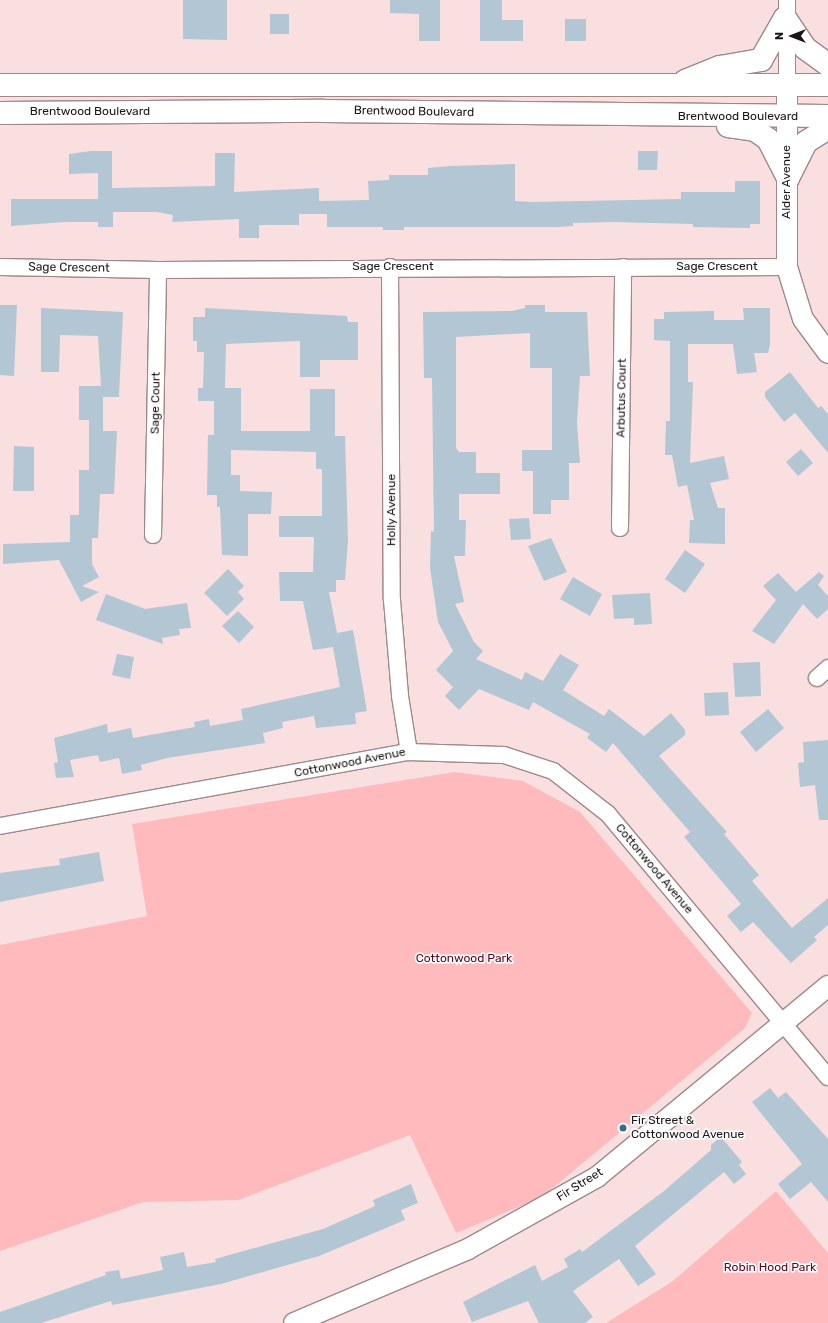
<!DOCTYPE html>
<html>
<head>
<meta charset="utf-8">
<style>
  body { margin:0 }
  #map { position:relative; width:828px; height:1323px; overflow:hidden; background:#f9dfe0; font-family:Rubik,sans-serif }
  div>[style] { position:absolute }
  .green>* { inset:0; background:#ffbabe }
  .building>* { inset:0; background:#b2c7d3 }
  .roads { filter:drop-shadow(1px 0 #a08889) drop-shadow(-1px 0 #a08889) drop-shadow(0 1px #a08889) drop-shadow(0 -1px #a08889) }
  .minor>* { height:16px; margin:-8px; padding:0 8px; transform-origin:8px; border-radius:8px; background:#fff }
  .tertiary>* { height:20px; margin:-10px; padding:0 10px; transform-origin:10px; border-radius:10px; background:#fff }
  .secondary>* { height:22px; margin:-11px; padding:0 11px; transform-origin:11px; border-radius:11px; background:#fff }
  .dots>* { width:11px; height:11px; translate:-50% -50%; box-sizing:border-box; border:2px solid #fff; border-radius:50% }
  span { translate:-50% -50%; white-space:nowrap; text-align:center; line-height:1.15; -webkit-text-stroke:3.5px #fff; paint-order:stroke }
  .street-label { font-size:12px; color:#1d1515 }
  .park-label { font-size:12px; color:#5d021b }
  .poi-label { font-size:12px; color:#1d1515 }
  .left { translate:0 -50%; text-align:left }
  .north { position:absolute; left:772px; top:16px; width:40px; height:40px; -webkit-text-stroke:3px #fff; paint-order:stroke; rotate:270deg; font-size:11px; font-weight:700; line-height:16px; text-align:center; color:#1d1515 }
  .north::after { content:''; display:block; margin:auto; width:14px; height:18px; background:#1d1515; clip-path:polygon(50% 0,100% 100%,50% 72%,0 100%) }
</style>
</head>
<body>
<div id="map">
  <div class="green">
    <div style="clip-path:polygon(455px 772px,523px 781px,580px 812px,752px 1013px,745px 1028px,542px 1197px,456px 1233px,410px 1135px,238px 1200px,143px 1202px,0 1251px,0 945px,147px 916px,132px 824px)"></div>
    <div style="clip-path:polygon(776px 1191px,828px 1253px,828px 1323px,606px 1323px,673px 1281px)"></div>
  </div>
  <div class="building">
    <div style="clip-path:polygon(183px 0,227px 0,227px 40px,183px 39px)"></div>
    <div style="clip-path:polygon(390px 0,440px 0,440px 41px,419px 41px,419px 14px,390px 13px)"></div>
    <div style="clip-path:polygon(480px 0,502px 0,502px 20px,523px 20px,523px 41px,480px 41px)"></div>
    <div style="clip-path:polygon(270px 14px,289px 14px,289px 34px,270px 34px)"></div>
    <div style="clip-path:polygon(565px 19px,586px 19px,586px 41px,565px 41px)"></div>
    <div style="clip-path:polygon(91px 151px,112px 151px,112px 188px,215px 186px,215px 153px,235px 153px,234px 192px,319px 188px,319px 201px,369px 200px,368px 181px,389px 180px,389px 175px,428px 175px,428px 168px,450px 166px,515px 164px,515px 201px,531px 202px,681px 199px,681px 192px,735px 192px,735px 181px,760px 181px,760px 224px,750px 224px,750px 228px,693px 227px,693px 224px,612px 222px,573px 223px,573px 226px,557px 227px,404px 227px,404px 230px,383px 230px,383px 227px,327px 227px,327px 214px,299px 214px,299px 225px,259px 225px,259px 238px,239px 238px,239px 219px,172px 222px,173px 215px,157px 212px,113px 212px,113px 227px,98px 227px,98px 222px,65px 222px,11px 226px,11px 199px,98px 199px,98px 173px,69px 174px,69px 154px)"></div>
    <div style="clip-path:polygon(638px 151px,658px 151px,657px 170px,638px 170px)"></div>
    <div style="clip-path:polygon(0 305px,17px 305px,14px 376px,0 375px)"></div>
    <div style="clip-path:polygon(525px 305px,545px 305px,545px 312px,587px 312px,590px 376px,580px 376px,577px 423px,580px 463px,569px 463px,569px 500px,551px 500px,551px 514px,533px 514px,533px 471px,522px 471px,522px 450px,552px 450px,552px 368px,530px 368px,530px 333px,456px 337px,456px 448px,459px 452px,476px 452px,476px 473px,500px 473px,500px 494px,459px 494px,459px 520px,466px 520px,465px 556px,454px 556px,464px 602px,455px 604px,474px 642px,483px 651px,476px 659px,522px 680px,525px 672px,543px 681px,560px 654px,579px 665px,563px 690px,604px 716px,609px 709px,644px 736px,671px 713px,685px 730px,685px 735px,659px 756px,727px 832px,724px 834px,759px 875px,752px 881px,792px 928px,828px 898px,828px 925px,814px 937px,817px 940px,791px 963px,753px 922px,741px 932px,727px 916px,741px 904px,684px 837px,690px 832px,613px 743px,606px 752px,587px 738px,590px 734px,533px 702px,529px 710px,479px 689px,459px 710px,445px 696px,453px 687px,436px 670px,453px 651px,438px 622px,430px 568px,431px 531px,434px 532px,432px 378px,424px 378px,423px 312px,512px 311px,525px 308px)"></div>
    <div style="clip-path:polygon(41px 308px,123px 312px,119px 397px,103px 397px,103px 431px,117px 431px,114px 494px,100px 494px,98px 538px,92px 538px,92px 564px,99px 577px,82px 586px,99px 592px,81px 602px,59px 560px,3px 564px,3px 544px,70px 542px,70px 515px,79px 515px,79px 470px,89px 470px,89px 420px,79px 420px,79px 386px,101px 386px,98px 336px,60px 335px,59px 372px,41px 372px)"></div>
    <div style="clip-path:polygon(205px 308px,347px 316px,348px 322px,358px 322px,358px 360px,320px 360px,320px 377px,300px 377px,300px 341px,226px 344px,225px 388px,241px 388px,241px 431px,310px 431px,310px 389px,335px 389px,335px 436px,345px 436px,348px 540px,345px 580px,336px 580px,336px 592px,329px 592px,337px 633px,353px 630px,367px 711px,355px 713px,356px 724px,316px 728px,314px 716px,282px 722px,283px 728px,263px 733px,265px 743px,167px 758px,141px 765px,142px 770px,122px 774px,119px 758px,100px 762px,98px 755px,70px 760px,74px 777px,56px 778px,54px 763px,58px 762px,54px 738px,107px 724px,108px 733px,131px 728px,133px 738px,195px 727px,194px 722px,209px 719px,210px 726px,243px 720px,241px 709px,340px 687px,333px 647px,313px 650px,303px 601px,280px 601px,279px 572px,313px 572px,314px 537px,279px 537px,279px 516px,322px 516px,322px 469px,316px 469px,316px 452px,231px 450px,231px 475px,240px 475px,240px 491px,272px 492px,271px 514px,248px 514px,248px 556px,222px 555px,220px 507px,217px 507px,217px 495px,207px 495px,208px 435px,214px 435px,214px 401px,198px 401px,198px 388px,203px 388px,204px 352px,197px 352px,197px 341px,193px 341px,193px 317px,205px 317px)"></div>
    <div style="clip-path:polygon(743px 308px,770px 308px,770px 345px,768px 353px,754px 353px,757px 372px,737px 374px,733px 344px,688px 344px,688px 382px,693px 382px,690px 463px,724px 456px,729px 479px,710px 483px,718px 508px,725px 508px,725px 544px,689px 543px,690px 520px,694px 520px,687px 485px,678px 487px,672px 455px,665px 455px,666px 421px,670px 421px,670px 341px,654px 340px,654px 319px,664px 319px,664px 312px,714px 311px,714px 320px,744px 320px)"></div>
    <div style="clip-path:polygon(790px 372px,818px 408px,821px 406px,828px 414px,828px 453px,795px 413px,784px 422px,765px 397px,765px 392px)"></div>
    <div style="clip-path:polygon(14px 446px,34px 447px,34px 491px,13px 491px)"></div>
    <div style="clip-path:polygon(801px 449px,813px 463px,798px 476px,786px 462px)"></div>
    <div style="clip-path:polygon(529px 518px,531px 539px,511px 540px,509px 519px)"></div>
    <div style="clip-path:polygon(551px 538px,567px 572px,544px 581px,528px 546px)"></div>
    <div style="clip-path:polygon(685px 550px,705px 564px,685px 593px,665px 579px)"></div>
    <div style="clip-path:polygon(228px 569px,244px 586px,238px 592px,244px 599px,227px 616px,204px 593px)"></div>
    <div style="clip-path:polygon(819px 572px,824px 576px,818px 585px,828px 596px,828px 609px,817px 619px,803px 604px,774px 644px,752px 631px,776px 600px,763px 586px,778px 573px,796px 592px)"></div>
    <div style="clip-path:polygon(573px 577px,602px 594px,590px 616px,560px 599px)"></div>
    <div style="clip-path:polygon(650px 593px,652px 624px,634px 625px,634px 618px,614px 619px,612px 595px)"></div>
    <div style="clip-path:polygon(106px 594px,145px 609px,187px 603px,191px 628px,179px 629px,180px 635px,162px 638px,163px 644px,96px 620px)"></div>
    <div style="clip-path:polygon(238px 611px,254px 627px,239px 643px,222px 626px)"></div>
    <div style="clip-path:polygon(117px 654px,134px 657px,130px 679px,112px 675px)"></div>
    <div style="clip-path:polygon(760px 662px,761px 696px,735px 697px,733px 663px)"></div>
    <div style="clip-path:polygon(728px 692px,729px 715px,705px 716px,704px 693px)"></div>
    <div style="clip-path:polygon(768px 709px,784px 728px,756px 752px,740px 732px)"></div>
    <div style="clip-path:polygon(828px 740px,828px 820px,819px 820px,815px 785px,800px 787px,798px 763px,804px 762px,803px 742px)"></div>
    <div style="clip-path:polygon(99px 852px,104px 881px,0 902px,0 873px,60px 865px,59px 859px)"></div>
    <div style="clip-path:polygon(770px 1088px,778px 1098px,786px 1092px,828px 1139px,828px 1202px,811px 1182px,790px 1199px,778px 1184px,802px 1164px,752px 1102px)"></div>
    <div style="clip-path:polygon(721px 1137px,742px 1162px,739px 1165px,746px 1174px,734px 1184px,724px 1172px,635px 1246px,656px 1274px,638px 1286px,619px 1259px,573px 1291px,593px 1317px,585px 1323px,539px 1323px,528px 1301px,472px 1322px,463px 1302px,535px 1265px,542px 1281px,568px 1267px,564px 1259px,580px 1249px,582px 1252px,664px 1191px,711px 1150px,711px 1145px)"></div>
    <div style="clip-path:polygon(411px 1184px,418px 1203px,401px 1210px,405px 1220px,319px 1256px,221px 1284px,112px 1305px,111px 1301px,41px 1323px,0 1323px,0 1312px,106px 1275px,105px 1272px,119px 1270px,121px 1279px,163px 1270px,160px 1257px,184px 1252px,187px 1267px,216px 1262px,215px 1259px,323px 1229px,375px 1206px,373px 1200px)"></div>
  </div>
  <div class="roads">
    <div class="minor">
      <div style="left:787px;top:0;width:86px;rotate:90deg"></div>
      <div style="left:0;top:267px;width:158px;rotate:1.1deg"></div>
      <div style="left:158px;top:270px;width:629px;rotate:-0.27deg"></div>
      <div style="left:390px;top:267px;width:333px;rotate:89.7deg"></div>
      <div style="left:392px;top:600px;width:96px;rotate:85.2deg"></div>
      <div style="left:400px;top:696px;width:57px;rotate:80.9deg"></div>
      <div style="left:620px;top:528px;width:261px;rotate:-89.3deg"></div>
      <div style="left:153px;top:535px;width:265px;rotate:-88.9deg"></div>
      <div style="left:817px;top:678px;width:15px;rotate:-42deg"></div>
      <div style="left:0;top:826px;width:416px;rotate:-10.3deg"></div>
      <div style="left:409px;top:752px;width:95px;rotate:1.8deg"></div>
      <div style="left:504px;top:755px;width:52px;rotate:18.1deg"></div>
      <div style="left:553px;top:771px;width:70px;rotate:38deg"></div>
      <div style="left:608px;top:814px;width:343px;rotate:50.1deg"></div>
    </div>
    <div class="tertiary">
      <div style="left:787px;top:86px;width:181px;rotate:90deg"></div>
      <div style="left:787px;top:267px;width:54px;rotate:72.9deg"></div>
      <div style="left:803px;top:319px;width:42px;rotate:53.7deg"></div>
      <div style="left:294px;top:1323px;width:189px;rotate:-23deg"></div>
      <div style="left:468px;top:1249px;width:148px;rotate:-29.2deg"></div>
      <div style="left:597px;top:1177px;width:300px;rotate:-39.6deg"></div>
    </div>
    <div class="secondary">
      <div style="left:685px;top:81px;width:38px;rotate:-22deg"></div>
      <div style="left:720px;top:67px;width:42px;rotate:-9.7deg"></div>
      <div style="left:761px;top:60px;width:48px;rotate:-60.3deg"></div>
      <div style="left:785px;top:18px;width:36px;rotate:56deg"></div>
      <div style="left:805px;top:48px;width:29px;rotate:36deg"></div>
      <div style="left:0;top:85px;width:828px"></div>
      <div style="left:0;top:113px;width:323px;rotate:-0.4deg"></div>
      <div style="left:323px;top:111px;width:505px;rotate:0.57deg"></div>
      <div style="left:728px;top:126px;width:27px;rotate:8deg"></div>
      <div style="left:755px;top:130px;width:16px;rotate:35deg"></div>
      <div style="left:768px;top:139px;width:44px;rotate:62.9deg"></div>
      <div style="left:788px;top:178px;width:40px;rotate:-63.4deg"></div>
      <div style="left:806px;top:142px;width:26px;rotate:-32deg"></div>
    </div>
  </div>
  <div class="dots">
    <div style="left:623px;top:1128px;background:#386d8a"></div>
  </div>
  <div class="street-label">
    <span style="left:90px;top:112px">Brentwood Boulevard</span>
    <span style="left:414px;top:112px;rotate:1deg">Brentwood Boulevard</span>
    <span style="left:738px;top:117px">Brentwood Boulevard</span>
    <span style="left:787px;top:182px;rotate:-90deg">Alder Avenue</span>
    <span style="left:393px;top:267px">Sage Crescent</span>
    <span style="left:717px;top:267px">Sage Crescent</span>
    <span style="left:69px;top:268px;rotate:1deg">Sage Crescent</span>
    <span style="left:622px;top:398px;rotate:-89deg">Arbutus Court</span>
    <span style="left:156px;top:403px;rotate:-89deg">Sage Court</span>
    <span style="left:392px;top:510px;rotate:-90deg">Holly Avenue</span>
    <span style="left:350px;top:763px;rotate:-11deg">Cottonwood Avenue</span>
    <span style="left:654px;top:869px;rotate:50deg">Cottonwood Avenue</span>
    <span style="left:580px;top:1185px;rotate:-32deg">Fir Street</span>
  </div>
  <div class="park-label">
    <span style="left:464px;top:959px">Cottonwood Park</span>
    <span style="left:770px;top:1268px">Robin Hood Park</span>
  </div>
  <div class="poi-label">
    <span class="left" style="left:631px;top:1128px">Fir Street &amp;<br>Cottonwood Avenue</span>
  </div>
  <div class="north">N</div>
</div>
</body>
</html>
